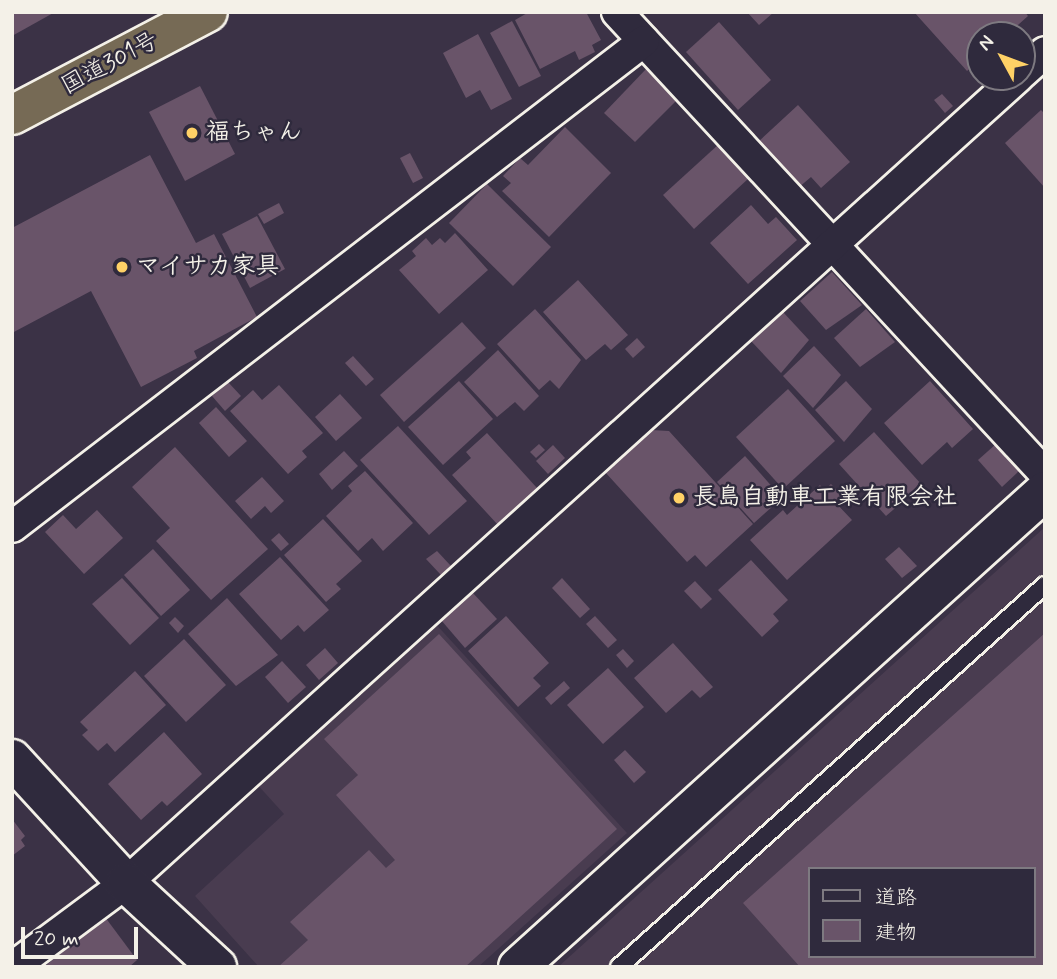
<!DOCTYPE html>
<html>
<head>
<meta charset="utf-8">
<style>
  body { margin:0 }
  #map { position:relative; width:1057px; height:979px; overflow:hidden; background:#3b3246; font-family:Mynerve,"Klee One",sans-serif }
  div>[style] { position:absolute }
  .built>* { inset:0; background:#493c50 }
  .building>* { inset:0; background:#695469 }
  .roads { filter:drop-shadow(2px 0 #f4f1e8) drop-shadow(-2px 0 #f4f1e8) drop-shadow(0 2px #f4f1e8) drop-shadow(0 -2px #f4f1e8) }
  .service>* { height:16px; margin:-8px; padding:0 8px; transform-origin:8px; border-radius:8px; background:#2f2a3d }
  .minor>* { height:30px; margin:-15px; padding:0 15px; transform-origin:15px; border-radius:15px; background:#2f2a3d }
  .tertiary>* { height:38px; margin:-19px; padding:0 19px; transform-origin:19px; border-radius:19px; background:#2f2a3d }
  .trunk>* { height:38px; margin:-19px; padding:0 19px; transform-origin:19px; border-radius:19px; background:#766a55 }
  .dots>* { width:19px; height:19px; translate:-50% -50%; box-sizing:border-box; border:4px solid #2f2a3d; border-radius:50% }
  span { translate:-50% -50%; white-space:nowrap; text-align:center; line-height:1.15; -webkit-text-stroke:5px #2f2a3d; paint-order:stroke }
  .street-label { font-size:24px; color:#f4f1e8 }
  .poi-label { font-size:24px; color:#f4f1e8; font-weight:700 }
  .left { translate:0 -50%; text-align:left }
  .frame { position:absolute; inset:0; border:14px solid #f4f1e8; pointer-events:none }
  .legend { position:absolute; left:808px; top:867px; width:228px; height:91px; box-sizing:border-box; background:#2f2a3d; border:2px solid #7e7a81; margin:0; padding:9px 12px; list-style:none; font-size:21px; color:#f4f1e8 }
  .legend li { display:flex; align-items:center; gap:14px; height:35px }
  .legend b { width:35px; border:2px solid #7e7a81 }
  .north { position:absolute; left:966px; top:21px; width:70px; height:70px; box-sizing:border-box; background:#2f2a3d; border:2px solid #7e7a81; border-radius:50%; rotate:311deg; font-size:19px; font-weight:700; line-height:28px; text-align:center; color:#f4f1e8 }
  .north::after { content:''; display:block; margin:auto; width:24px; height:32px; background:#ffd166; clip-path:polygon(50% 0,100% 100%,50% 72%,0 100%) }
  .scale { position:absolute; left:21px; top:927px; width:117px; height:32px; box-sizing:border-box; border:4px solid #f4f1e8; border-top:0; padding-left:9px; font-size:21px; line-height:24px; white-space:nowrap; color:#f4f1e8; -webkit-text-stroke:5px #2f2a3d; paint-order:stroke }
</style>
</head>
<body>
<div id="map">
  <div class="built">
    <div style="clip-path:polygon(evenodd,1045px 527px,1045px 967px,558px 967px,1045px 527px,810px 869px,1034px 869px,1034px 956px,810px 956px,810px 869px)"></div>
    <div style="clip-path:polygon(433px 621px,627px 833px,478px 967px,259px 967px,195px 896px,284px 814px,255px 782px)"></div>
  </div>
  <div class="building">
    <div style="clip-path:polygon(12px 12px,55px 12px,12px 36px)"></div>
    <div style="clip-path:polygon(529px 12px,586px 12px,601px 40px,592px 45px,595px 52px,579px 60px,575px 51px,540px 69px,515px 20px)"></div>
    <div style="clip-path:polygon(747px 12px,774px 12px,759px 25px)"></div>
    <div style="clip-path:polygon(914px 12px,1025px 12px,1028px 16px,1007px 35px,980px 35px,980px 60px,967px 71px)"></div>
    <div style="clip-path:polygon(512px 21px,541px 76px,519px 87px,490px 33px)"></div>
    <div style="clip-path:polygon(719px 22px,771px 80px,738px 110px,686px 52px)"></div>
    <div style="clip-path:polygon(478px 34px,512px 99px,491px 110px,480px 90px,466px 98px,443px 53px)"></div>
    <div style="clip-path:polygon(648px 67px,679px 98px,635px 142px,604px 113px)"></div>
    <div style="clip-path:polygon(200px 86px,235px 154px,185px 181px,149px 112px)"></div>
    <div style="clip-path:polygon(942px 94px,953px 106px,945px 113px,934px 100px)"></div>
    <div style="clip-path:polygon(798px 105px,850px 162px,821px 188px,811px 177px,798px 188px,757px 143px)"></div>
    <div style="clip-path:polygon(1041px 110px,1045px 114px,1045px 188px,1005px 143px)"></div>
    <div style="clip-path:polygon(565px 127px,611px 173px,549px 237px,502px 191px,511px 183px,503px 176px,520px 158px,528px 165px)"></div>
    <div style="clip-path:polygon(719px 144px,749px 178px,694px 229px,663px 195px)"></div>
    <div style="clip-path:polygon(410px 153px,423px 178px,413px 183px,400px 158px)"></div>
    <div style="clip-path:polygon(150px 155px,196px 243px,214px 234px,257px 317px,194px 351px,197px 358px,141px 387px,91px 291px,12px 333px,12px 228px)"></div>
    <div style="clip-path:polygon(487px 184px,551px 247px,513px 286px,449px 223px)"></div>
    <div style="clip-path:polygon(279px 203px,284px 213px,264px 224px,258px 214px)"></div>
    <div style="clip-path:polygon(751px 205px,768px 224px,776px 217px,797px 240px,748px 284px,710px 243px)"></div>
    <div style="clip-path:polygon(257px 216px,285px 269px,250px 288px,222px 234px)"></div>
    <div style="clip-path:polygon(455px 233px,488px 270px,439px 314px,399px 270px,416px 256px,412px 251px,426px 238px,432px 245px,440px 238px,445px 243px)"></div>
    <div style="clip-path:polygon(832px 272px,862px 305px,826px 330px,800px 301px)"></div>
    <div style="clip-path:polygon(578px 280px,628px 335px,611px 350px,605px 344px,586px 360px,543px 312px)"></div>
    <div style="clip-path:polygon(535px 309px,581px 360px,559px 389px,550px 380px,539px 390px,497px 344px)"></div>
    <div style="clip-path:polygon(866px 309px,895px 342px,860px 367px,834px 338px)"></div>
    <div style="clip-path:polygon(783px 312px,809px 340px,781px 373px,751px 341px)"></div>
    <div style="clip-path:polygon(462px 322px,486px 348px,404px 422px,380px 395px)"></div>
    <div style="clip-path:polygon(637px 338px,645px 347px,633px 358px,625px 349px)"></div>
    <div style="clip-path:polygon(814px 346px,841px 375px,813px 408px,783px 376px)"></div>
    <div style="clip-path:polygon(498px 350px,539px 396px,524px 411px,515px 402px,497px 417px,464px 382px)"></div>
    <div style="clip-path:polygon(353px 356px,374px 379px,366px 386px,345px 363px)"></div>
    <div style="clip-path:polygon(459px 381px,493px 419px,443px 465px,408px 427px)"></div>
    <div style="clip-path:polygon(846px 381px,872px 409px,844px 442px,815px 410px)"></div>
    <div style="clip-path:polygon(930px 381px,973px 429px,952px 448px,947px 442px,922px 465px,884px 423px)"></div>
    <div style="clip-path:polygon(228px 382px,241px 396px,225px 411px,212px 396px)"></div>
    <div style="clip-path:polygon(279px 385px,323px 433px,302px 451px,307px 457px,288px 474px,230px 411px,253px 390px,262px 400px)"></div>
    <div style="clip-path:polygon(788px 389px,835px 441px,783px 489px,736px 437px)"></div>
    <div style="clip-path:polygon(340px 394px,362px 418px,336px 441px,315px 417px)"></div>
    <div style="clip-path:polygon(216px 407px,247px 441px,229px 457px,199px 423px)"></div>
    <div style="clip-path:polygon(398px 426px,467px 501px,429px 535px,360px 460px)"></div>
    <div style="clip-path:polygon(651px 430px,669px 431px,753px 524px,706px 567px,695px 555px,687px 562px,605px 472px)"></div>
    <div style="clip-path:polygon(874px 432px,922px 485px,886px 516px,839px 464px)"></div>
    <div style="clip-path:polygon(487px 433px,537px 488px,498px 525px,452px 475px,471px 458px,466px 452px)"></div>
    <div style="clip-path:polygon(539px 444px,545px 450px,536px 458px,530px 452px)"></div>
    <div style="clip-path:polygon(996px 444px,1020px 470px,1002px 487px,978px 460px)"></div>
    <div style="clip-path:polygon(553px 445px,565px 458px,548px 474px,536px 461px)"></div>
    <div style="clip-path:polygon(175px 447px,268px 549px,211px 600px,156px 541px,170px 528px,132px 487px)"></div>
    <div style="clip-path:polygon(344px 451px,358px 466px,332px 490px,319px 474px)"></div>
    <div style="clip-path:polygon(745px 456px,782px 498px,754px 523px,717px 482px)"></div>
    <div style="clip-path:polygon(365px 471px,413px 523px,383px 551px,372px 538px,358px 551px,326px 516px,352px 491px,348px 486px)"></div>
    <div style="clip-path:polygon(262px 477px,284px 501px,271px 513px,265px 506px,251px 519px,235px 501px)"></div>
    <div style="clip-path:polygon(831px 484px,842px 496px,835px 502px,852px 520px,787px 580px,750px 540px,783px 510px,787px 515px,820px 485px,824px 490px)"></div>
    <div style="clip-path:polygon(851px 490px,860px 498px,853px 504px,846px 496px)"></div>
    <div style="clip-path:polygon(97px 510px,123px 538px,84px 574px,45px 532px,63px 515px,76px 529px)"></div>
    <div style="clip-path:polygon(323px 519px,362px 561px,336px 584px,341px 589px,326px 602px,284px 555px)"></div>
    <div style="clip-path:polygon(279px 533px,289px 544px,281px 551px,271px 540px)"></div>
    <div style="clip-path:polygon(899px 547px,917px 566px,902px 578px,885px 559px)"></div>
    <div style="clip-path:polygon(153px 549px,190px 590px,161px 616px,124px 575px)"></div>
    <div style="clip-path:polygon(437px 551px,451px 566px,441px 575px,426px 559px)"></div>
    <div style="clip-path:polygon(280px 557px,329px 610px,304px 632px,298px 625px,281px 640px,239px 594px)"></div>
    <div style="clip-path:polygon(751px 560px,788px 600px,773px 614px,779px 621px,762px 637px,718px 590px)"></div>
    <div style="clip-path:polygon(122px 578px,159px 618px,130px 645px,92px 604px)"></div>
    <div style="clip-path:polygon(562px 578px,590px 609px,580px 618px,552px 588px)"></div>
    <div style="clip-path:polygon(695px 581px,712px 599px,701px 609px,684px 591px)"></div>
    <div style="clip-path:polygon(472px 592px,497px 619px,465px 648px,441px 620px)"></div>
    <div style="clip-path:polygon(227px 598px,278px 655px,236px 686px,188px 634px)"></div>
    <div style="clip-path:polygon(506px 616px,549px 663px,533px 678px,541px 686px,518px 707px,468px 651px)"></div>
    <div style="clip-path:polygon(595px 616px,617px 640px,608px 648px,586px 624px)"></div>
    <div style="clip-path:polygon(175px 617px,184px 626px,178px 633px,169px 623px)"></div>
    <div style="clip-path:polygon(evenodd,1045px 633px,1045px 967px,800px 967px,743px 903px,1045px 633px,810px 869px,1034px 869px,1034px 956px,810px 956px,810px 869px)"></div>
    <div style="clip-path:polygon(439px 634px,617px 829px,465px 967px,278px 967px,308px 940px,290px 922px,369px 850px,386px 868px,395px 860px,336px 795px,358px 775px,324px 739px)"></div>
    <div style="clip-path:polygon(184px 639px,226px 685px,186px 722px,144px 676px)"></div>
    <div style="clip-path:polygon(673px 643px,713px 687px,700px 698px,692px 690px,666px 713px,634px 678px)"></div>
    <div style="clip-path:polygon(325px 648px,338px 663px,319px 680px,306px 665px)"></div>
    <div style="clip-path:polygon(623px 649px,634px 661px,627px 668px,616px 655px)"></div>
    <div style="clip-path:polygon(282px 661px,306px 687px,288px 703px,265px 677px)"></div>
    <div style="clip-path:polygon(608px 668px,644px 707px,603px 744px,567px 705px)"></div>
    <div style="clip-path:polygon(135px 671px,166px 705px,115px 752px,107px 743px,98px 751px,82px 735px,88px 730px,80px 722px)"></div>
    <div style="clip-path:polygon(564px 681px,570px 688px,551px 705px,545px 698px)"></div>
    <div style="clip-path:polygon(164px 732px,202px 774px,167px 806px,162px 801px,141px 820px,108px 784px)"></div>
    <div style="clip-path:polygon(625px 750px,646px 772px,634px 783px,614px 760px)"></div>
    <div style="clip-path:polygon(12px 819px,25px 836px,21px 840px,25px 846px,12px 856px)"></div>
    <div style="clip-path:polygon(105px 917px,137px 960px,129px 967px,44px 967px)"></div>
  </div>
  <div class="roads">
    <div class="service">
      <div style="left:619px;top:967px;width:572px;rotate:-41.88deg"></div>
    </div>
    <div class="minor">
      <div style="left:617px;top:12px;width:630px;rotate:47.19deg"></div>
      <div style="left:1022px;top:73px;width:31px;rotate:-42deg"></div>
      <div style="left:12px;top:527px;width:797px;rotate:-37.56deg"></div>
      <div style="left:13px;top:967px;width:141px;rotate:-36.6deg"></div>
      <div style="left:126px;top:883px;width:1202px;rotate:-42.1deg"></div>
    </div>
    <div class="tertiary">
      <div style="left:12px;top:759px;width:168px;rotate:47.4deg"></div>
      <div style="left:126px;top:883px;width:124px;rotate:42.7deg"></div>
      <div style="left:518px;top:967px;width:710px;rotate:-42.09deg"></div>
    </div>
    <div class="trunk">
      <div style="left:12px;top:115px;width:221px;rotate:-27.7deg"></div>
    </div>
  </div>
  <div class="dots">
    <div style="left:192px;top:133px;background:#ffd166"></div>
    <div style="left:122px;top:267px;background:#ffd166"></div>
    <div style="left:679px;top:498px;background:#ffd166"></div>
  </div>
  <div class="street-label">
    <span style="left:110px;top:64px;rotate:-28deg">国道301号</span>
  </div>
  <div class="poi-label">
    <span class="left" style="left:206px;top:133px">福ちゃん</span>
    <span class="left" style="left:136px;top:267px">マイサカ家具</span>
    <span class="left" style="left:693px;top:498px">長島自動車工業有限会社</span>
  </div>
  <div class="frame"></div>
  <ul class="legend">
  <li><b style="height:9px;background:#2f2a3d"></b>道路</li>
  <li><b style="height:19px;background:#695469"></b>建物</li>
  </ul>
  <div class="north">N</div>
  <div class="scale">20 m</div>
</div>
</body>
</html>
